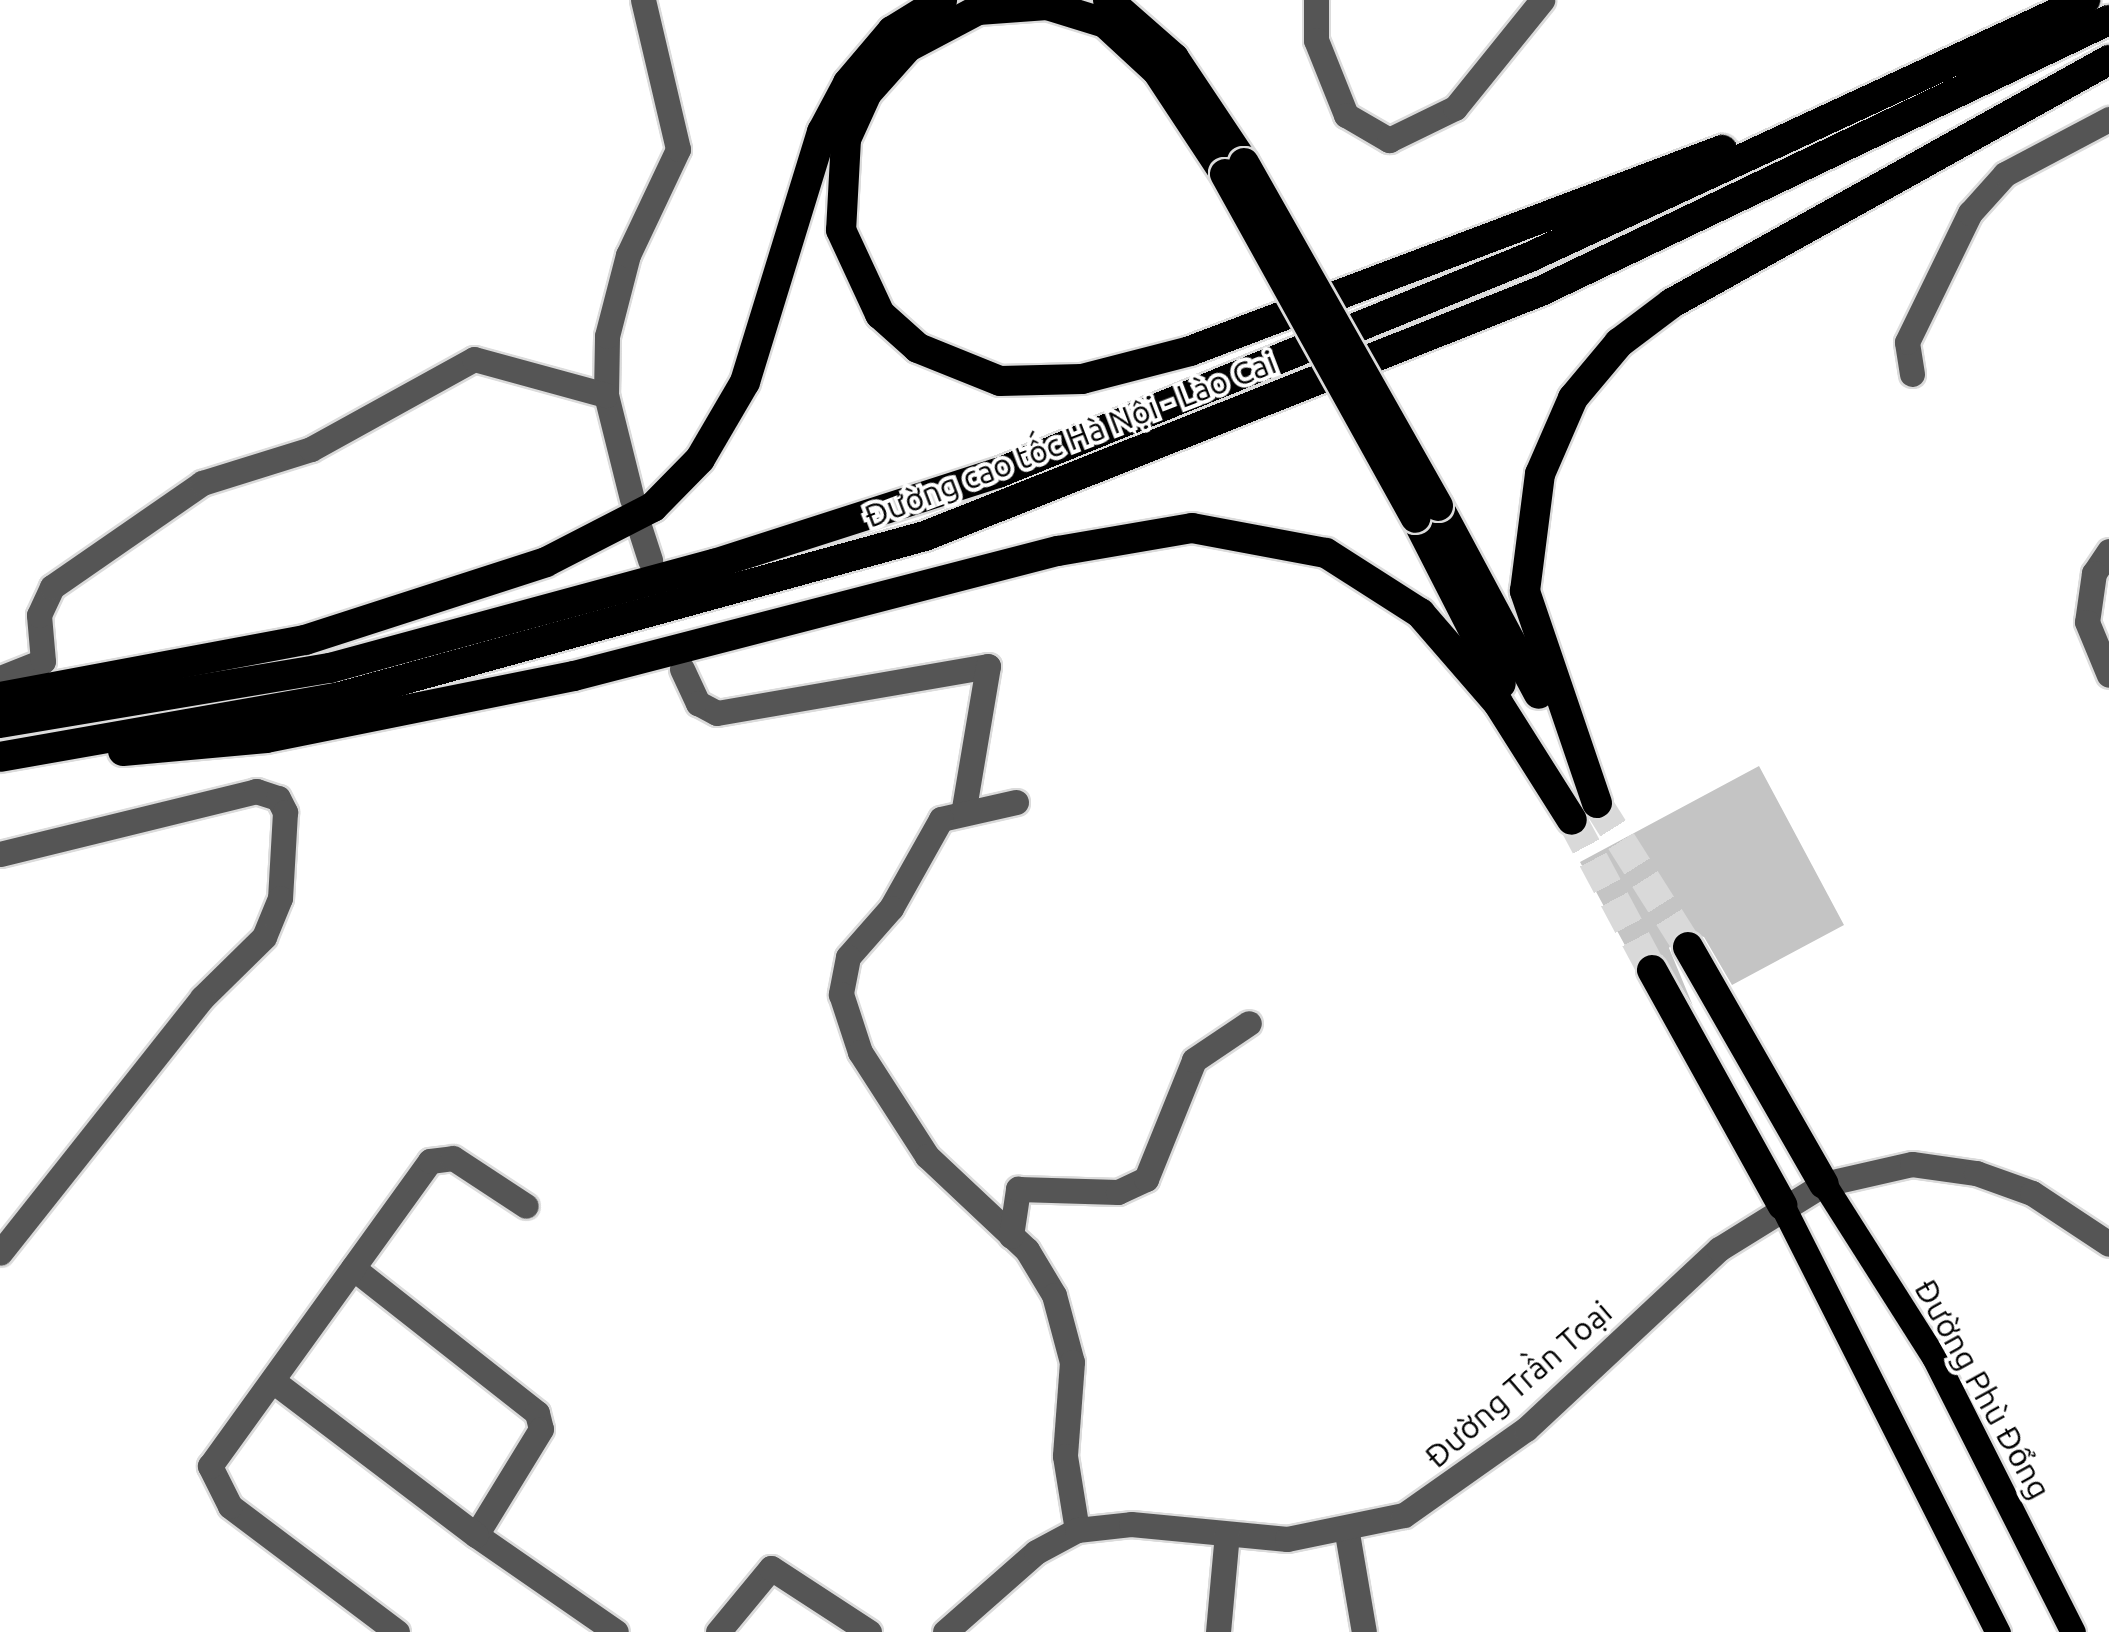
<!DOCTYPE html>
<html>
<head>
<meta charset="utf-8">
<style>
  body { margin:0 }
  #map { position:relative; width:2109px; height:1632px; overflow:hidden; background:#fff; font-family:Ubuntu,sans-serif }
  div>[style] { position:absolute }
  .building>* { inset:0; background:#c4c4c4 }
  .highway-tunnel>* { height:30px; margin-top:-15px; transform-origin:0; background:repeating-linear-gradient(90deg,#d9d9d9 0 30px,transparent 0 45px) }
  .roads { filter:drop-shadow(2px 0 #dbdbdb) drop-shadow(-2px 0 #dbdbdb) drop-shadow(0 2px #dbdbdb) drop-shadow(0 -2px #dbdbdb) }
  .minor>* { height:25px; margin:-12.5px; padding:0 12.5px; transform-origin:12.5px; border-radius:12.5px; background:#555 }
  .major>* { height:25px; margin:-12.5px; padding:0 12.5px; transform-origin:12.5px; border-radius:12.5px; background:#000 }
  .highway>* { height:30px; margin:-15px; padding:0 15px; transform-origin:15px; border-radius:15px; background:#000 }
  .bridges { filter:drop-shadow(2px 0 #dbdbdb) drop-shadow(-2px 0 #dbdbdb) drop-shadow(0 2px #dbdbdb) drop-shadow(0 -2px #dbdbdb) }
  .highway-bridge>* { height:30px; margin:-15px; padding:0 15px; transform-origin:15px; border-radius:15px; background:#000 }
  span { translate:-50% -50%; white-space:nowrap; text-align:center; line-height:1.15; -webkit-text-stroke:8px #fff; paint-order:stroke }
  .street-label { font-size:32px; color:#000 }
</style>
</head>
<body>
<div id="map">
  <div class="building">
    <div style="clip-path:polygon(1759px 766px,1844px 925px,1732px 985px,1704px 937px,1680px 930px,1669px 948px,1693px 1006px,1662px 955px,1644px 953px,1635px 964px,1580px 862px)"></div>
  </div>
  <div class="highway-tunnel">
    <div style="left:1597px;top:803px;width:170px;rotate:57.7deg"></div>
    <div style="left:1572px;top:820px;width:170px;rotate:61.9deg"></div>
  </div>
  <div class="roads">
    <div class="minor">
      <div style="left:1316px;top:0;width:40px;rotate:90deg"></div>
      <div style="left:1316px;top:40px;width:81px;rotate:68.2deg"></div>
      <div style="left:1346px;top:115px;width:50px;rotate:30.2deg"></div>
      <div style="left:1389px;top:140px;width:73px;rotate:-25.9deg"></div>
      <div style="left:1455px;top:108px;width:139px;rotate:-51.1deg"></div>
      <div style="left:1912px;top:374px;width:32px;rotate:-99deg"></div>
      <div style="left:1907px;top:342px;width:144px;rotate:-64deg"></div>
      <div style="left:1970px;top:213px;width:52px;rotate:-48.1deg"></div>
      <div style="left:2005px;top:174px;width:118px;rotate:-27.9deg"></div>
      <div style="left:632px;top:499px;width:107px;rotate:-104deg"></div>
      <div style="left:606px;top:395px;width:59px;rotate:-89deg"></div>
      <div style="left:607px;top:336px;width:84px;rotate:-75.5deg"></div>
      <div style="left:628px;top:255px;width:117px;rotate:-64.7deg"></div>
      <div style="left:678px;top:149px;width:153px;rotate:-103.2deg"></div>
      <div style="left:640px;top:529px;width:33px;rotate:72deg"></div>
      <div style="left:2109px;top:551px;width:27px;rotate:124deg"></div>
      <div style="left:2094px;top:573px;width:49px;rotate:98.1deg"></div>
      <div style="left:2087px;top:622px;width:57px;rotate:67.5deg"></div>
      <div style="left:682px;top:669px;width:38px;rotate:65deg"></div>
      <div style="left:698px;top:703px;width:21px;rotate:28deg"></div>
      <div style="left:717px;top:713px;width:275px;rotate:-9.8deg"></div>
      <div style="left:988px;top:666px;width:144px;rotate:99.6deg"></div>
      <div style="left:0;top:678px;width:46px;rotate:-21.6deg"></div>
      <div style="left:43px;top:661px;width:46px;rotate:-95deg"></div>
      <div style="left:39px;top:615px;width:31px;rotate:-65deg"></div>
      <div style="left:52px;top:587px;width:183px;rotate:-34.7deg"></div>
      <div style="left:202px;top:483px;width:114px;rotate:-17.3deg"></div>
      <div style="left:311px;top:449px;width:186px;rotate:-28.9deg"></div>
      <div style="left:474px;top:359px;width:137px;rotate:15.3deg"></div>
      <div style="left:1016px;top:802px;width:77px;rotate:167.2deg"></div>
      <div style="left:941px;top:819px;width:102px;rotate:119.3deg"></div>
      <div style="left:891px;top:908px;width:65px;rotate:131.3deg"></div>
      <div style="left:848px;top:957px;width:38px;rotate:101deg"></div>
      <div style="left:841px;top:994px;width:61px;rotate:71.9deg"></div>
      <div style="left:860px;top:1052px;width:124px;rotate:57.2deg"></div>
      <div style="left:927px;top:1156px;width:137px;rotate:43.2deg"></div>
      <div style="left:1027px;top:1250px;width:52px;rotate:59deg"></div>
      <div style="left:1054px;top:1295px;width:69px;rotate:75deg"></div>
      <div style="left:1072px;top:1362px;width:94px;rotate:94.3deg"></div>
      <div style="left:1065px;top:1456px;width:75px;rotate:80.8deg"></div>
      <div style="left:0;top:854px;width:264px;rotate:-13.8deg"></div>
      <div style="left:256px;top:791px;width:23px;rotate:18deg"></div>
      <div style="left:278px;top:798px;width:16px;rotate:63deg"></div>
      <div style="left:285px;top:812px;width:86px;rotate:93.3deg"></div>
      <div style="left:280px;top:898px;width:42px;rotate:112.3deg"></div>
      <div style="left:264px;top:937px;width:87px;rotate:135.5deg"></div>
      <div style="left:202px;top:998px;width:325px;rotate:128.4deg"></div>
      <div style="left:1011px;top:1236px;width:48px;rotate:-81.5deg"></div>
      <div style="left:1018px;top:1189px;width:100px;rotate:1.7deg"></div>
      <div style="left:1118px;top:1192px;width:31px;rotate:-25deg"></div>
      <div style="left:1146px;top:1179px;width:128px;rotate:-68deg"></div>
      <div style="left:1194px;top:1060px;width:66px;rotate:-33.9deg"></div>
      <div style="left:353px;top:1268px;width:234px;rotate:38.2deg"></div>
      <div style="left:537px;top:1413px;width:16px;rotate:76deg"></div>
      <div style="left:541px;top:1429px;width:124px;rotate:121.5deg"></div>
      <div style="left:476px;top:1535px;width:170px;rotate:34.7deg"></div>
      <div style="left:273px;top:1381px;width:255px;rotate:37.2deg"></div>
      <div style="left:1347px;top:1533px;width:100px;rotate:80.3deg"></div>
      <div style="left:397px;top:1632px;width:209px;rotate:-143deg"></div>
      <div style="left:230px;top:1506px;width:45px;rotate:-116.6deg"></div>
      <div style="left:210px;top:1466px;width:376px;rotate:-54.2deg"></div>
      <div style="left:430px;top:1161px;width:23px;rotate:-7deg"></div>
      <div style="left:453px;top:1158px;width:87px;rotate:33.3deg"></div>
      <div style="left:718px;top:1632px;width:83px;rotate:-50.4deg"></div>
      <div style="left:771px;top:1568px;width:117px;rotate:33.1deg"></div>
      <div style="left:945px;top:1632px;width:121px;rotate:-41.3deg"></div>
      <div style="left:1036px;top:1552px;width:47px;rotate:-28.2deg"></div>
      <div style="left:1077px;top:1530px;width:54px;rotate:-6.3deg"></div>
      <div style="left:1131px;top:1524px;width:157px;rotate:5.5deg"></div>
      <div style="left:1287px;top:1539px;width:119px;rotate:-11.6deg"></div>
      <div style="left:1404px;top:1515px;width:149px;rotate:-35.2deg"></div>
      <div style="left:1526px;top:1429px;width:264px;rotate:-43deg"></div>
      <div style="left:1719px;top:1249px;width:123px;rotate:-31.8deg"></div>
      <div style="left:1824px;top:1184px;width:90px;rotate:-12.8deg"></div>
      <div style="left:1912px;top:1164px;width:65px;rotate:8deg"></div>
      <div style="left:1976px;top:1173px;width:59px;rotate:19.7deg"></div>
      <div style="left:2032px;top:1193px;width:92px;rotate:33.5deg"></div>
      <div style="left:1218px;top:1632px;width:98px;rotate:-84.8deg"></div>
    </div>
    <div class="major">
      <div style="left:1824px;top:1184px;width:205px;rotate:57.6deg"></div>
      <div style="left:1934px;top:1357px;width:308px;rotate:63.2deg"></div>
      <div style="left:1782px;top:1205px;width:479px;rotate:63.2deg"></div>
    </div>
    <div class="highway">
      <div style="left:1108px;top:0;width:88px;rotate:41.3deg"></div>
      <div style="left:1174px;top:58px;width:126px;rotate:56.3deg"></div>
      <div style="left:1225px;top:174px;width:123px;rotate:-123.4deg"></div>
      <div style="left:1157px;top:71px;width:71px;rotate:-137.3deg"></div>
      <div style="left:1105px;top:23px;width:61px;rotate:-162.8deg"></div>
      <div style="left:1047px;top:5px;width:69px;rotate:175.9deg"></div>
      <div style="left:978px;top:10px;width:79px;rotate:152.1deg"></div>
      <div style="left:908px;top:47px;width:62px;rotate:131.7deg"></div>
      <div style="left:867px;top:93px;width:51px;rotate:114.5deg"></div>
      <div style="left:846px;top:139px;width:91px;rotate:93.1deg"></div>
      <div style="left:841px;top:230px;width:93px;rotate:65.1deg"></div>
      <div style="left:880px;top:314px;width:51px;rotate:41.8deg"></div>
      <div style="left:918px;top:348px;width:88px;rotate:21.9deg"></div>
      <div style="left:1000px;top:381px;width:82px;rotate:-1.4deg"></div>
      <div style="left:1082px;top:379px;width:112px;rotate:-14.5deg"></div>
      <div style="left:1190px;top:351px;width:569px;rotate:-20.7deg"></div>
      <div style="left:1438px;top:506px;width:213px;rotate:61.8deg"></div>
      <div style="left:1416px;top:518px;width:186px;rotate:62.9deg"></div>
      <div style="left:0;top:697px;width:310px;rotate:-10.6deg"></div>
      <div style="left:305px;top:640px;width:253px;rotate:-17.9deg"></div>
      <div style="left:546px;top:562px;width:120px;rotate:-27.2deg"></div>
      <div style="left:653px;top:507px;width:67px;rotate:-45.6deg"></div>
      <div style="left:700px;top:459px;width:89px;rotate:-59.7deg"></div>
      <div style="left:745px;top:382px;width:262px;rotate:-72.9deg"></div>
      <div style="left:822px;top:132px;width:55px;rotate:-62deg"></div>
      <div style="left:848px;top:83px;width:68px;rotate:-49.8deg"></div>
      <div style="left:892px;top:31px;width:59px;rotate:-31.8deg"></div>
      <div style="left:0;top:723px;width:335px;rotate:-9.5deg"></div>
      <div style="left:330px;top:668px;width:398px;rotate:-15.2deg"></div>
      <div style="left:714px;top:564px;width:298px;rotate:-17.8deg"></div>
      <div style="left:998px;top:473px;width:574px;rotate:-22.1deg"></div>
      <div style="left:1530px;top:257px;width:612px;rotate:-24.85deg"></div>
      <div style="left:123px;top:751px;width:144px;rotate:-5.2deg"></div>
      <div style="left:266px;top:738px;width:314px;rotate:-11.4deg"></div>
      <div style="left:574px;top:676px;width:500px;rotate:-14.5deg"></div>
      <div style="left:1058px;top:551px;width:136px;rotate:-9.7deg"></div>
      <div style="left:1192px;top:528px;width:136px;rotate:10.6deg"></div>
      <div style="left:1326px;top:553px;width:112px;rotate:32.6deg"></div>
      <div style="left:1420px;top:613px;width:119px;rotate:49.1deg"></div>
      <div style="left:1498px;top:703px;width:138px;rotate:57.7deg"></div>
      <div style="left:0;top:757px;width:345px;rotate:-10deg"></div>
      <div style="left:340px;top:697px;width:607px;rotate:-15.39deg"></div>
      <div style="left:925px;top:536px;width:663px;rotate:-21.69deg"></div>
      <div style="left:1541px;top:291px;width:629px;rotate:-25.51deg"></div>
      <div style="left:1597px;top:803px;width:224px;rotate:-108.8deg"></div>
      <div style="left:1525px;top:591px;width:118px;rotate:-82.7deg"></div>
      <div style="left:1540px;top:474px;width:83px;rotate:-66.5deg"></div>
      <div style="left:1573px;top:398px;width:72px;rotate:-50.1deg"></div>
      <div style="left:1619px;top:343px;width:66px;rotate:-37deg"></div>
      <div style="left:1672px;top:303px;width:500px;rotate:-29.08deg"></div>
      <div style="left:1688px;top:947px;width:273px;rotate:60.2deg"></div>
      <div style="left:1652px;top:970px;width:269px;rotate:61deg"></div>
    </div>
  </div>
  <div class="bridges">
    <div class="highway-bridge">
      <div style="left:1244px;top:163px;width:394px;rotate:60.5deg"></div>
      <div style="left:1225px;top:174px;width:393px;rotate:61deg"></div>
    </div>
  </div>
  <div class="street-label">
    <span style="left:1070px;top:439px;rotate:-21deg">Đường cao tốc Hà Nội - Lào Cai</span>
    <span style="left:1518px;top:1384px;rotate:-41deg">Đường Trần Toại</span>
    <span style="left:1983px;top:1389px;rotate:61deg">Đường Phù Đổng</span>
  </div>
</div>
</body>
</html>
